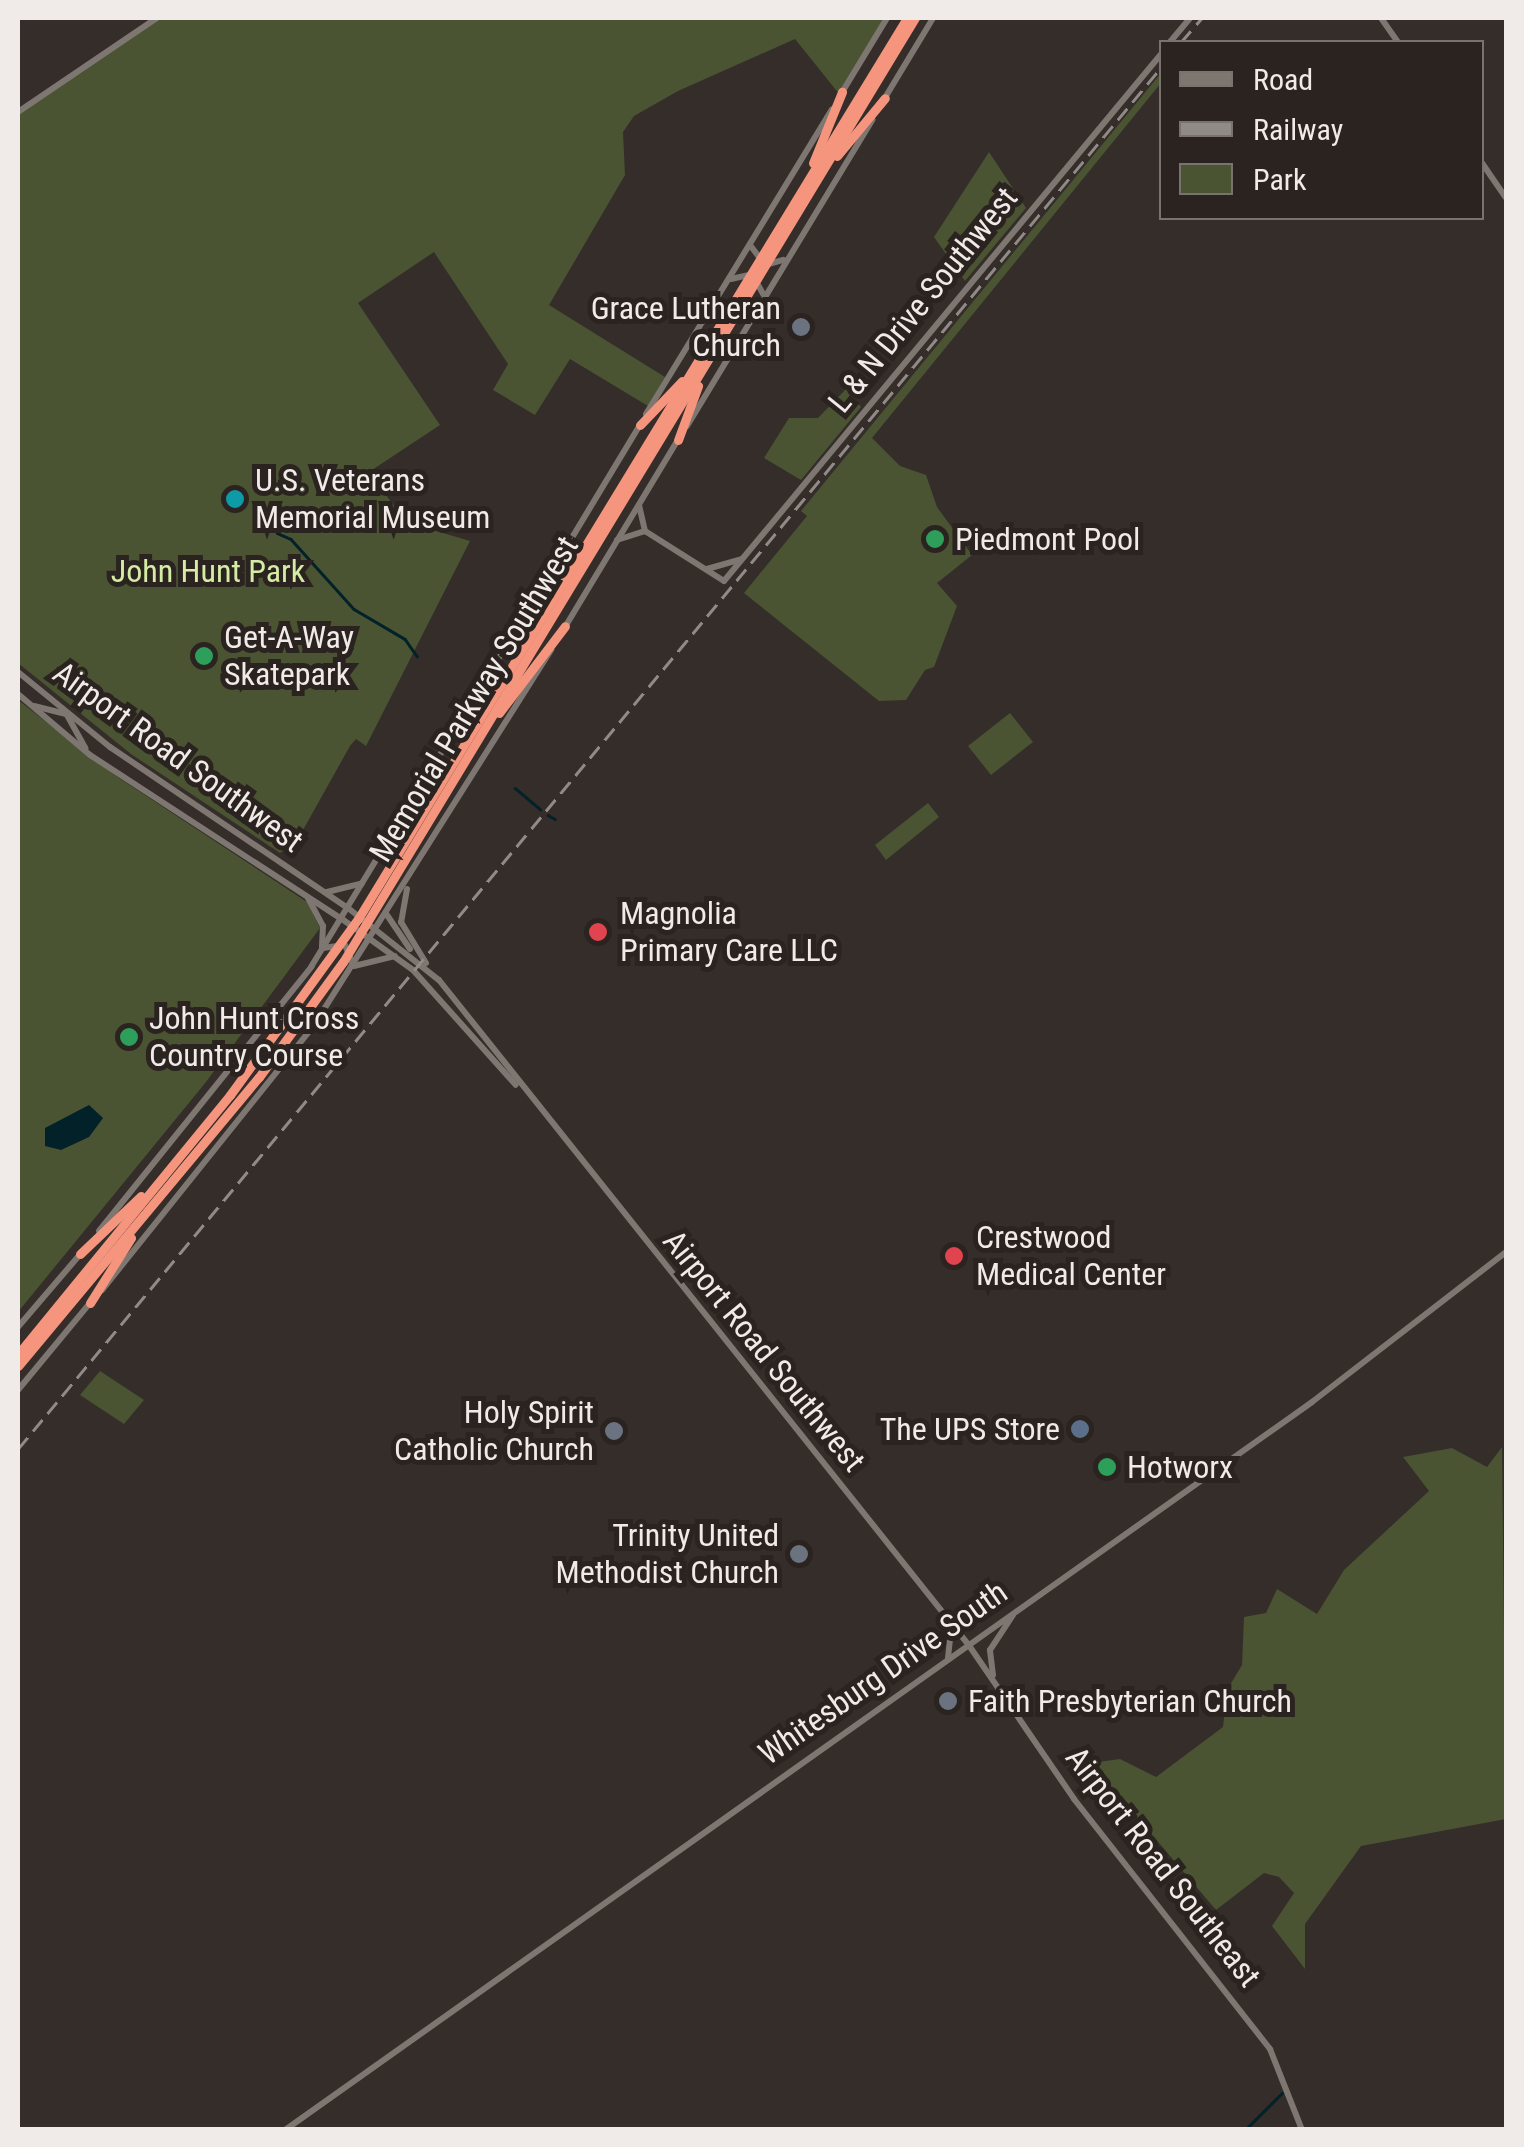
<!DOCTYPE html>
<html>
<head>
<meta charset="utf-8">
<style>
  body { margin:0 }
  #map { position:relative; width:1524px; height:2147px; overflow:hidden; background:#342d29; font-family:"Roboto Condensed",sans-serif }
  div>[style] { position:absolute }
  .green>* { inset:0; background:#4a5433 }
  .water>* { inset:0; background:#022129 }
  .stream>* { height:2.5px; margin:-1.25px; padding:0 1.25px; transform-origin:1.25px; border-radius:1.25px; background:#022129 }
  .tertiary>* { height:6px; margin:-3px; padding:0 3px; transform-origin:3px; border-radius:3px; background:#7e7671 }
  .secondary>* { height:6px; margin:-3px; padding:0 3px; transform-origin:3px; border-radius:3px; background:#7e7671 }
  .motorway>* { height:9px; margin:-4.5px; padding:0 4.5px; transform-origin:4.5px; border-radius:4.5px; background:#f6957e }
  .rail>* { height:2.5px; margin-top:-1.25px; transform-origin:0; background:repeating-linear-gradient(90deg,#918b88 0 15px,transparent 0 23px) }
  .dots>* { width:28px; height:28px; translate:-50% -50%; box-sizing:border-box; border:5px solid #2a231f; border-radius:50% }
  span { translate:-50% -50%; white-space:nowrap; text-align:center; line-height:1.15; -webkit-text-stroke:10px #2a231f; paint-order:stroke }
  .street-label { font-size:32px; color:#f0ebe8 }
  .poi-label { font-size:32px; color:#f0ebe8 }
  .right { translate:-100% -50%; text-align:right }
  .left { translate:0 -50%; text-align:left }
  .park-label { font-size:32px; color:#d6eca5 }
  .frame { position:absolute; inset:0; border:20px solid #f0ebe8; pointer-events:none }
  .legend { position:absolute; left:1159px; top:40px; width:325px; height:180px; box-sizing:border-box; background:#2a231f; border:2px solid #79736f; margin:0; padding:12px 18px; list-style:none; font-size:30px; color:#f0ebe8 }
  .legend li { display:flex; align-items:center; gap:20px; height:50px }
  .legend b { width:50px; border:2px solid #79736f }
</style>
</head>
<body>
<div id="map">
  <div class="green">
    <div style="clip-path:polygon(157px 18px,887px 18px,840px 95px,795px 39px,678px 91px,634px 116px,623px 132px,625px 175px,549px 305px,665px 377px,648px 406px,570px 359px,535px 415px,493px 390px,508px 364px,434px 252px,358px 303px,440px 425px,369px 472px,406px 522px,470px 541px,366px 746px,356px 739px,350px 746px,298px 839px,280px 853px,131px 754px,18px 663px,18px 112px)"></div>
    <div style="clip-path:polygon(1161px 73px,1161px 83px,872px 438px,900px 466px,926px 475px,937px 507px,972px 555px,937px 583px,957px 606px,934px 667px,925px 670px,906px 700px,879px 701px,744px 593px,807px 516px,801px 511px)"></div>
    <div style="clip-path:polygon(989px 152px,1026px 208px,965px 281px,934px 237px)"></div>
    <div style="clip-path:polygon(846px 389px,861px 407px,801px 480px,764px 458px,789px 418px,818px 418px)"></div>
    <div style="clip-path:polygon(18px 700px,119px 778px,307px 902px,320px 928px,206px 1082px,18px 1312px)"></div>
    <div style="clip-path:polygon(1010px 713px,1033px 742px,991px 775px,968px 746px)"></div>
    <div style="clip-path:polygon(928px 803px,939px 817px,886px 860px,875px 845px)"></div>
    <div style="clip-path:polygon(100px 1371px,144px 1400px,124px 1424px,80px 1395px)"></div>
    <div style="clip-path:polygon(1502px 1447px,1506px 1819px,1361px 1846px,1305px 1924px,1305px 1969px,1272px 1926px,1294px 1893px,1279px 1877px,1264px 1873px,1216px 1910px,1091px 1763px,1120px 1759px,1156px 1777px,1223px 1727px,1227px 1690px,1242px 1665px,1244px 1617px,1266px 1613px,1277px 1589px,1317px 1614px,1344px 1570px,1429px 1491px,1403px 1457px,1452px 1448px,1487px 1467px)"></div>
  </div>
  <div class="water">
    <div style="clip-path:polygon(89px 1105px,103px 1118px,89px 1137px,61px 1150px,45px 1146px,45px 1128px)"></div>
  </div>
  <div class="stream">
    <div style="left:277px;top:533px;width:15px;rotate:23deg"></div>
    <div style="left:291px;top:539px;width:94px;rotate:48deg"></div>
    <div style="left:354px;top:609px;width:59px;rotate:30.5deg"></div>
    <div style="left:405px;top:639px;width:21px;rotate:55deg"></div>
    <div style="left:515px;top:788px;width:33px;rotate:40deg"></div>
    <div style="left:548px;top:815px;width:8px;rotate:30deg"></div>
    <div style="left:1245px;top:2130px;width:52px;rotate:-45deg"></div>
  </div>
  <div class="tertiary">
    <div style="left:1381px;top:18px;width:29px;rotate:55deg"></div>
    <div style="left:1170px;top:42px;width:31px;rotate:-50deg"></div>
    <div style="left:18px;top:112px;width:168px;rotate:-34.1deg"></div>
    <div style="left:1482px;top:163px;width:42px;rotate:55.6deg"></div>
    <div style="left:639px;top:505px;width:27px;rotate:77deg"></div>
    <div style="left:645px;top:531px;width:93px;rotate:32.3deg"></div>
    <div style="left:724px;top:581px;width:686px;rotate:-50.32deg"></div>
    <div style="left:617px;top:540px;width:29px;rotate:-18deg"></div>
    <div style="left:707px;top:569px;width:35px;rotate:-16deg"></div>
    <div style="left:18px;top:672px;width:119px;rotate:39.2deg"></div>
    <div style="left:110px;top:747px;width:287px;rotate:34.1deg"></div>
    <div style="left:18px;top:694px;width:94px;rotate:40.3deg"></div>
    <div style="left:90px;top:755px;width:301px;rotate:33.1deg"></div>
    <div style="left:34px;top:706px;width:32px;rotate:14deg"></div>
    <div style="left:67px;top:715px;width:38px;rotate:61deg"></div>
    <div style="left:327px;top:892px;width:36px;rotate:-14deg"></div>
    <div style="left:308px;top:898px;width:32px;rotate:62deg"></div>
    <div style="left:323px;top:926px;width:21px;rotate:93deg"></div>
  </div>
  <div class="secondary">
    <div style="left:841px;top:94px;width:89px;rotate:-58.8deg"></div>
    <div style="left:883px;top:101px;width:97px;rotate:-58.9deg"></div>
    <div style="left:750px;top:245px;width:25px;rotate:53deg"></div>
    <div style="left:765px;top:265px;width:19px;rotate:-16deg"></div>
    <div style="left:731px;top:279px;width:22px;rotate:-13deg"></div>
    <div style="left:752px;top:274px;width:23px;rotate:61deg"></div>
    <div style="left:646px;top:414px;width:357px;rotate:-58.6deg"></div>
    <div style="left:687px;top:426px;width:358px;rotate:-58.8deg"></div>
    <div style="left:538px;top:594px;width:197px;rotate:-58.9deg"></div>
    <div style="left:565px;top:627px;width:223px;rotate:-58.9deg"></div>
    <div style="left:407px;top:889px;width:34px;rotate:100deg"></div>
    <div style="left:401px;top:922px;width:48px;rotate:58.6deg"></div>
    <div style="left:348px;top:908px;width:116px;rotate:38.4deg"></div>
    <div style="left:439px;top:980px;width:849px;rotate:51.46deg"></div>
    <div style="left:968px;top:1644px;width:188px;rotate:55.6deg"></div>
    <div style="left:1074px;top:1799px;width:318px;rotate:51.9deg"></div>
    <div style="left:1270px;top:2049px;width:87px;rotate:68.4deg"></div>
    <div style="left:387px;top:915px;width:41px;rotate:55.9deg"></div>
    <div style="left:342px;top:919px;width:87px;rotate:35.7deg"></div>
    <div style="left:413px;top:970px;width:154px;rotate:48.2deg"></div>
    <div style="left:323px;top:948px;width:22px;rotate:-8deg"></div>
    <div style="left:345px;top:945px;width:22px;rotate:68deg"></div>
    <div style="left:354px;top:966px;width:42px;rotate:-13.7deg"></div>
    <div style="left:99px;top:1231px;width:339px;rotate:-51.2deg"></div>
    <div style="left:311px;top:967px;width:424px;rotate:-58.7deg"></div>
    <div style="left:102px;top:1290px;width:339px;rotate:-51.3deg"></div>
    <div style="left:314px;top:1025px;width:444px;rotate:-57.7deg"></div>
    <div style="left:18px;top:1327px;width:99px;rotate:-49.5deg"></div>
    <div style="left:18px;top:1390px;width:113px;rotate:-50.4deg"></div>
    <div style="left:948px;top:1658px;width:31px;rotate:-84deg"></div>
    <div style="left:993px;top:1675px;width:25px;rotate:-97deg"></div>
    <div style="left:990px;top:1650px;width:42px;rotate:-56.7deg"></div>
    <div style="left:285px;top:2130px;width:1259px;rotate:-35.33deg"></div>
    <div style="left:1312px;top:1402px;width:245px;rotate:-37.7deg"></div>
  </div>
  <div class="motorway">
    <div style="left:837px;top:156px;width:75px;rotate:-50.4deg"></div>
    <div style="left:813px;top:163px;width:77px;rotate:-67.8deg"></div>
    <div style="left:640px;top:425px;width:61px;rotate:-46.3deg"></div>
    <div style="left:678px;top:440px;width:58px;rotate:-69.7deg"></div>
    <div style="left:515px;top:653px;width:67px;rotate:-68deg"></div>
    <div style="left:499px;top:713px;width:109px;rotate:-52.8deg"></div>
    <div style="left:80px;top:1254px;width:84px;rotate:-43.6deg"></div>
    <div style="left:90px;top:1303px;width:77px;rotate:-57.8deg"></div>
    <div style="left:18px;top:1354px;width:335px;rotate:-50.7deg"></div>
    <div style="left:230px;top:1095px;width:218px;rotate:-54deg"></div>
    <div style="left:358px;top:919px;width:1055px;rotate:-58.65deg"></div>
    <div style="left:18px;top:1366px;width:376px;rotate:-50.2deg"></div>
    <div style="left:259px;top:1077px;width:142px;rotate:-53.9deg"></div>
    <div style="left:343px;top:962px;width:1104px;rotate:-58.79deg"></div>
  </div>
  <div class="rail">
    <div style="left:1181px;top:42px;width:32px;rotate:-49deg"></div>
    <div style="left:18px;top:1449px;width:1795px;rotate:-50.4deg"></div>
  </div>
  <div class="dots">
    <div style="left:801px;top:327px;background:#6b7280"></div>
    <div style="left:235px;top:499px;background:#0f9aa8"></div>
    <div style="left:935px;top:539px;background:#2e9e5b"></div>
    <div style="left:204px;top:656px;background:#2e9e5b"></div>
    <div style="left:598px;top:932px;background:#e0444e"></div>
    <div style="left:129px;top:1037px;background:#2e9e5b"></div>
    <div style="left:954px;top:1256px;background:#e0444e"></div>
    <div style="left:1080px;top:1429px;background:#5c6f8a"></div>
    <div style="left:614px;top:1431px;background:#6b7280"></div>
    <div style="left:1107px;top:1467px;background:#2e9e5b"></div>
    <div style="left:799px;top:1554px;background:#6b7280"></div>
    <div style="left:948px;top:1701px;background:#6b7280"></div>
  </div>
  <div class="street-label">
    <span style="left:923px;top:300px;rotate:-51deg">L &amp; N Drive Southwest</span>
    <span style="left:474px;top:699px;rotate:-59deg">Memorial Parkway Southwest</span>
    <span style="left:178px;top:757px;rotate:36deg">Airport Road Southwest</span>
    <span style="left:764px;top:1351px;rotate:51deg">Airport Road Southwest</span>
    <span style="left:883px;top:1673px;rotate:-35deg">Whitesburg Drive South</span>
    <span style="left:1163px;top:1867px;rotate:52deg">Airport Road Southeast</span>
  </div>
  <div class="poi-label">
    <span class="right" style="left:781px;top:327px">Grace Lutheran<br>Church</span>
    <span class="left" style="left:255px;top:499px">U.S. Veterans<br>Memorial Museum</span>
    <span class="left" style="left:955px;top:539px">Piedmont Pool</span>
    <span class="left" style="left:224px;top:656px">Get-A-Way<br>Skatepark</span>
    <span class="left" style="left:620px;top:932px">Magnolia<br>Primary Care LLC</span>
    <span class="left" style="left:149px;top:1037px">John Hunt Cross<br>Country Course</span>
    <span class="left" style="left:976px;top:1256px">Crestwood<br>Medical Center</span>
    <span class="right" style="left:594px;top:1431px">Holy Spirit<br>Catholic Church</span>
    <span class="right" style="left:1060px;top:1429px">The UPS Store</span>
    <span class="left" style="left:1127px;top:1467px">Hotworx</span>
    <span class="right" style="left:779px;top:1554px">Trinity United<br>Methodist Church</span>
    <span class="left" style="left:968px;top:1701px">Faith Presbyterian Church</span>
  </div>
  <div class="park-label">
    <span style="left:208px;top:571px">John Hunt Park</span>
  </div>
  <div class="frame"></div>
  <ul class="legend">
  <li><b style="height:12px;background:#7e7671"></b>Road</li>
  <li><b style="height:12px;background:#918b88"></b>Railway</li>
  <li><b style="height:28px;background:#4a5433"></b>Park</li>
  </ul>
</div>
</body>
</html>
